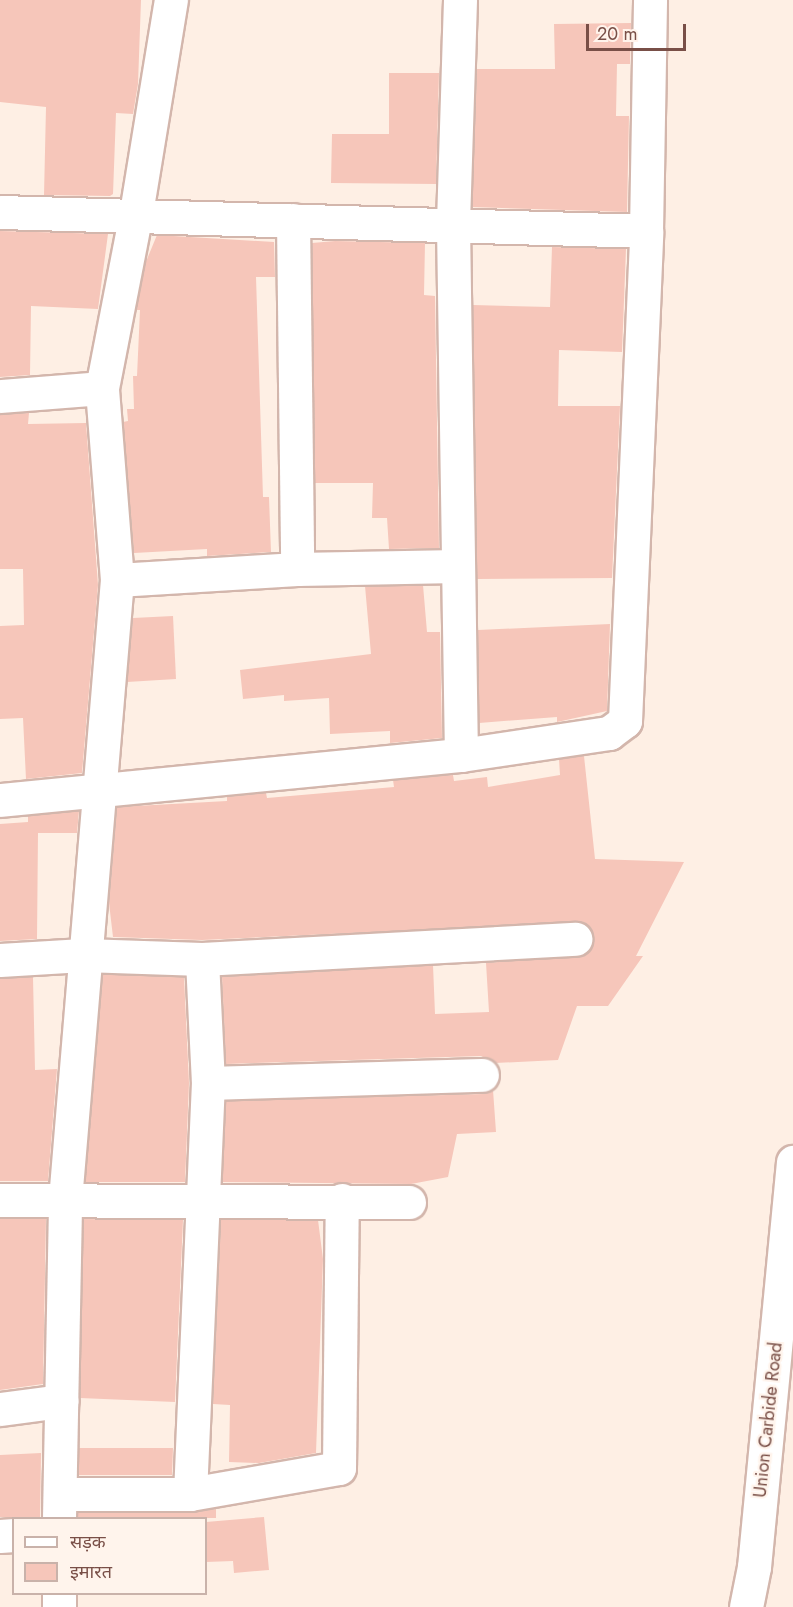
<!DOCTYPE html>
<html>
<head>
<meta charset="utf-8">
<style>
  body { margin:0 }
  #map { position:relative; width:793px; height:1607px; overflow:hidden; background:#feefe4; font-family:Jost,"Noto Sans Devanagari",sans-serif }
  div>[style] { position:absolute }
  .building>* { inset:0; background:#f6c6ba }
  .roads { filter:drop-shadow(2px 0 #d3b6ac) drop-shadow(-2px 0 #d3b6ac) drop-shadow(0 2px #d3b6ac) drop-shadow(0 -2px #d3b6ac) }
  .street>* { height:33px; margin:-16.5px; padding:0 16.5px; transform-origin:16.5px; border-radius:16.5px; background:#fff }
  .secondary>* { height:33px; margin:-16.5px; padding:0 16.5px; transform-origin:16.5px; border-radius:16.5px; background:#fff }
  span { translate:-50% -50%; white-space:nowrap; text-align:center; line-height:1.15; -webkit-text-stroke:4.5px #fff4ec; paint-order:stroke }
  .street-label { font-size:18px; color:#794f47 }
  .legend { position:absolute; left:12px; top:1517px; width:195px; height:78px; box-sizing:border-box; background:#fff4ec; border:2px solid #c9b2aa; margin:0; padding:8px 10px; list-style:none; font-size:18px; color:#794f47 }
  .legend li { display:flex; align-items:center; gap:12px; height:30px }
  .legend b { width:30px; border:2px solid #c9b2aa }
  .scale { position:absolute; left:586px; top:24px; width:100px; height:27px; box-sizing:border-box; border:3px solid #794f47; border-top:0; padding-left:8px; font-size:18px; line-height:21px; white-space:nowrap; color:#794f47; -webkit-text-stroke:4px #fff4ec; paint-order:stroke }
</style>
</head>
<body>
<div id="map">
  <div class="building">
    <div style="clip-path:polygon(0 0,141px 0,138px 84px,133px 114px,116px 113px,113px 194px,110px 196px,44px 195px,46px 107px,0 102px)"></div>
    <div style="clip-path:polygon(631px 23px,630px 64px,617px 64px,616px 116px,629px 116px,627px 212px,472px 207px,477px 69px,555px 69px,554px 24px)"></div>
    <div style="clip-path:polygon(389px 73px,439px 73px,436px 184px,331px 183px,332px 134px,389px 134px)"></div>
    <div style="clip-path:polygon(0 231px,108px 234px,98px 309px,31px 306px,30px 375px,0 377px)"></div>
    <div style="clip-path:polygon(157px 235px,274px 242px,275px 277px,256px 277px,263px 497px,269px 497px,271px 552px,207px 556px,207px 549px,134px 553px,123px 422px,128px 421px,127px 409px,134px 409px,133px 376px,137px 376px,140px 310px,136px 310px,145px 264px)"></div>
    <div style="clip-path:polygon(335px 241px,425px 243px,424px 295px,435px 296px,439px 548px,389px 549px,387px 518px,372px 518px,373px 483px,315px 483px,312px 243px)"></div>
    <div style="clip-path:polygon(552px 247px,626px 249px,622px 352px,559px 350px,558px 406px,620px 406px,612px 578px,477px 579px,473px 305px,550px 307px)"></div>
    <div style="clip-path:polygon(29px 413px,28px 424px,86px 423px,98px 585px,82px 773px,26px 779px,23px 718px,0 719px,0 626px,24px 625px,23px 569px,0 569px,0 414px)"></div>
    <div style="clip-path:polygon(423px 585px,427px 632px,440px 632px,442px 738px,390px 743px,390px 731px,330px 734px,329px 698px,284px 701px,284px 695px,243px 699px,240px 670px,371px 654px,365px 586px)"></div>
    <div style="clip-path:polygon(173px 616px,176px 679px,127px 682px,133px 618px)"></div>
    <div style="clip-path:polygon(610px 624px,607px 711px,557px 722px,557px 717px,479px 723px,478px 630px)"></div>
    <div style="clip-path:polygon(584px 756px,595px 859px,684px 862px,636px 956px,643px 956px,608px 1006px,577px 1006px,558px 1060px,495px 1063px,481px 1056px,226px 1064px,222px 977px,433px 965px,435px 1014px,489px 1012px,486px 963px,585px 955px,594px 939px,583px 922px,202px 940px,113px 937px,109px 903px,117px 807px,227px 801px,227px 797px,266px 793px,267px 798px,394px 787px,393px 780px,453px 775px,454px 781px,487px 777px,488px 787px,560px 775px,559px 759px)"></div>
    <div style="clip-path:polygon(79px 811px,77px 833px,38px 833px,37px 939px,0 941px,0 824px,28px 822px,28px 816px)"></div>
    <div style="clip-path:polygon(103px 974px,184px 977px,189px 1083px,185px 1182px,85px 1182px)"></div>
    <div style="clip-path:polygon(33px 977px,35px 1070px,57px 1069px,48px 1181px,0 1181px,0 979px)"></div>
    <div style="clip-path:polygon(493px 1090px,496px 1132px,457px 1134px,448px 1177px,411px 1184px,222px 1182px,226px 1101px,483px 1094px)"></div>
    <div style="clip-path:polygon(0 1219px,46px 1219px,43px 1384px,0 1390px)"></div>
    <div style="clip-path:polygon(83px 1219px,183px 1220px,175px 1402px,80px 1398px)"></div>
    <div style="clip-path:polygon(221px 1220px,318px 1220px,323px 1259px,316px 1453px,259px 1463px,229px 1462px,230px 1405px,213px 1404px)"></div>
    <div style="clip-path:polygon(79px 1448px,173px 1448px,172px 1475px,79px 1475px)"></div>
    <div style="clip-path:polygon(41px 1453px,40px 1518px,0 1517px,0 1455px)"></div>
    <div style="clip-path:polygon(216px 1509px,216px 1518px,78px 1518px,78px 1513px,190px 1513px)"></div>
    <div style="clip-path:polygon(264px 1517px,269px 1570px,234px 1573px,233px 1561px,206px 1562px,206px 1522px)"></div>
  </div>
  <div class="roads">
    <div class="street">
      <div style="left:460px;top:0;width:225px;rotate:91.8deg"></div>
      <div style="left:453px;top:225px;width:530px;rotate:89.14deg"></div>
      <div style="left:0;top:212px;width:646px;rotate:1.68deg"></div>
      <div style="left:293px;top:220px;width:349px;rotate:89.3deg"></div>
      <div style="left:0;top:396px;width:102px;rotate:-4.5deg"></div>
      <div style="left:117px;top:580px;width:180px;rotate:-3.5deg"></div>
      <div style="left:297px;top:569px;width:161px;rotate:-1.1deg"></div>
      <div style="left:0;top:800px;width:463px;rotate:-5.6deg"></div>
      <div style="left:461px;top:755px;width:150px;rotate:-8.5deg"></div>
      <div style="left:609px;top:733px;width:20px;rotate:-37deg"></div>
      <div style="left:625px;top:721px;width:490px;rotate:-87.5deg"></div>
      <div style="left:646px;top:231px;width:231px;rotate:-89deg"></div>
      <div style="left:0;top:960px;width:83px;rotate:-3.4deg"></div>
      <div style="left:83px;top:955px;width:119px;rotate:1.9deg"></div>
      <div style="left:202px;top:959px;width:374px;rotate:-3.1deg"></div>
      <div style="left:208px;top:1083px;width:274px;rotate:-1.7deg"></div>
      <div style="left:0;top:1200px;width:409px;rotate:0.3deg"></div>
      <div style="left:0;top:1409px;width:62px;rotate:-7.5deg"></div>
      <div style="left:60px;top:1494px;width:130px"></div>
      <div style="left:190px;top:1494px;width:151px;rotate:-9.9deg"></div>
      <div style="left:339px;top:1468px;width:268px;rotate:-89.4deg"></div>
      <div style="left:190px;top:1494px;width:411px;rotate:-87.5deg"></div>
      <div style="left:208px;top:1083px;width:124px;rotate:-92.8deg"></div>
      <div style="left:59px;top:1518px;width:318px;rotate:-88.9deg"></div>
      <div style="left:65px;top:1200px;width:622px;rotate:-85.21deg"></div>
      <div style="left:117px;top:580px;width:193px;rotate:-94.5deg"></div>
      <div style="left:102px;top:388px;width:178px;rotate:-79deg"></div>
      <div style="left:136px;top:213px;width:216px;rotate:-80.7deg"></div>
      <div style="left:0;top:1536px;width:14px;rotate:-4deg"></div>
      <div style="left:59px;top:1594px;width:13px;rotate:90deg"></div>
    </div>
    <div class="secondary">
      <div style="left:746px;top:1607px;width:41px;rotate:-78.7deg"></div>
      <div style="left:754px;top:1567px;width:407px;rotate:-84.5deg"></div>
    </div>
  </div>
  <div class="street-label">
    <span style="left:768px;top:1420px;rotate:-84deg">Union Carbide Road</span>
  </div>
  <ul class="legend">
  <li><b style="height:8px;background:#fff"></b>सड़क</li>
  <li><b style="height:16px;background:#f6c6ba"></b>इमारत</li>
  </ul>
  <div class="scale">20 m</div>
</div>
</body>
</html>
